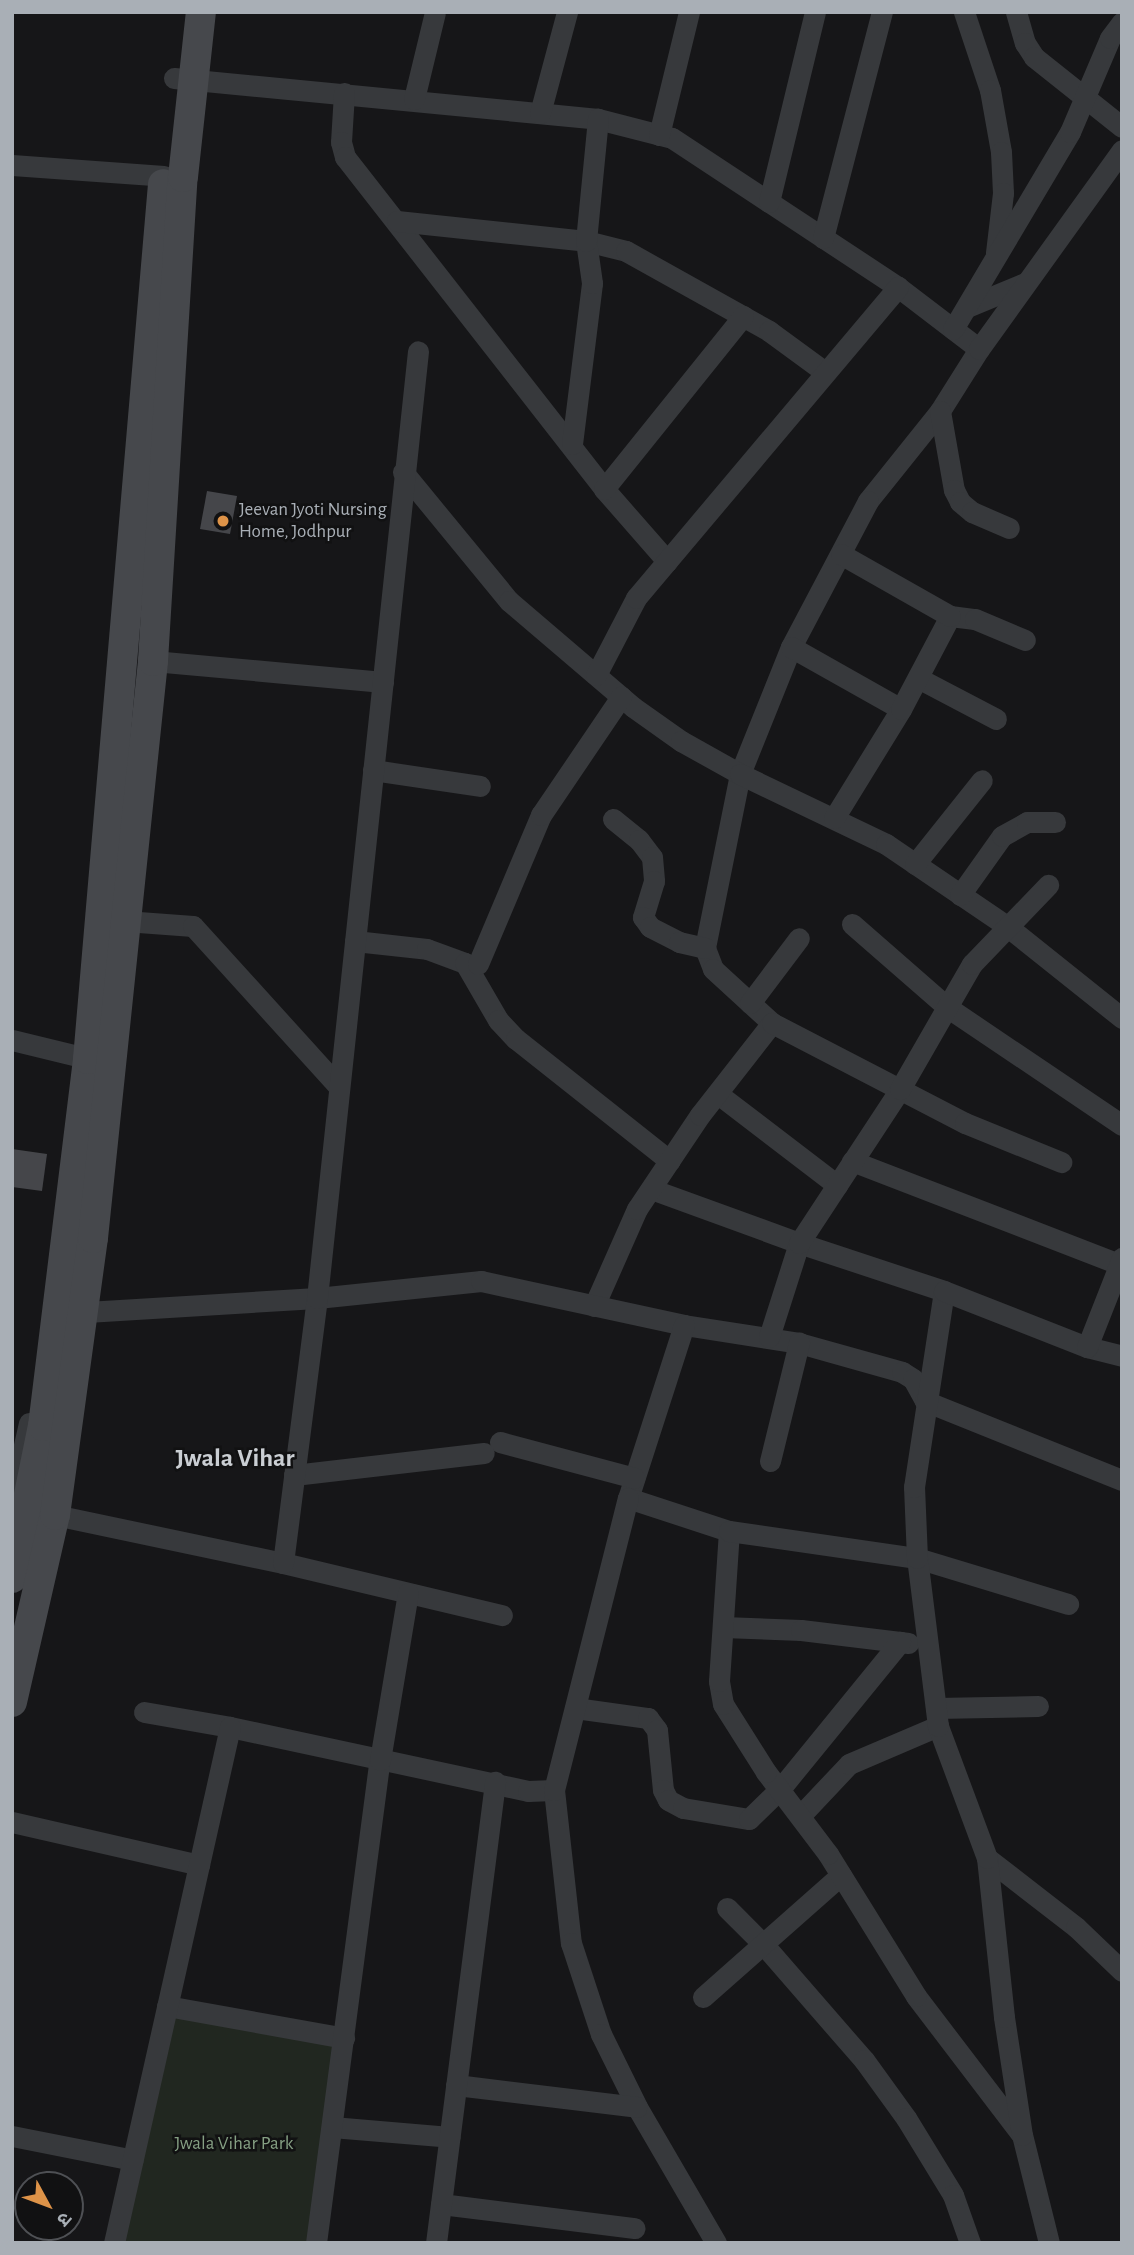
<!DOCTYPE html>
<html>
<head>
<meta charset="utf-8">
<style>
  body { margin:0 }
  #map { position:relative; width:1134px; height:2255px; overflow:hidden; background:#161618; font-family:"Alegreya Sans","Noto Sans Devanagari",sans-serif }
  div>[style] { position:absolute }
  .green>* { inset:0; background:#212720 }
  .building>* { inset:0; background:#45464a }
  .street>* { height:21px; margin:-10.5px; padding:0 10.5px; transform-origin:10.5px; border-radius:10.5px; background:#37393c }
  .secondary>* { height:30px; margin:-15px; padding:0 15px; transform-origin:15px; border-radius:15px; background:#46484c }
  .dots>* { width:19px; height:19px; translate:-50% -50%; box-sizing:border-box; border:4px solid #111112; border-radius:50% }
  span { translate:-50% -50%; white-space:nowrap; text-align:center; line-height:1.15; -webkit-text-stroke:5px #111112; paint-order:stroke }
  .poi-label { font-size:19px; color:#a9afb6 }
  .left { translate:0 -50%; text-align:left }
  .park-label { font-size:19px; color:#859f83 }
  .district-label { font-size:26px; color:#caced3; font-weight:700 }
  .frame { position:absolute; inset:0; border:14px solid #a9afb6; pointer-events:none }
  .north { position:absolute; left:14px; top:2171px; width:70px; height:70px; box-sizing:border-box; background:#111112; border:2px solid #4e5054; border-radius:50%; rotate:131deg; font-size:19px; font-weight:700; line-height:28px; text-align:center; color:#a9afb6 }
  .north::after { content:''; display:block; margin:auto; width:24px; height:32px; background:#de9348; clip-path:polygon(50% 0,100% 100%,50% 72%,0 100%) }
</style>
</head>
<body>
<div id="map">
  <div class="green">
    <div style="clip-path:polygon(167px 2006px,344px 2038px,316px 2243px,114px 2243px)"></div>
  </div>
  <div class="building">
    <div style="clip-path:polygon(207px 491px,237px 496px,230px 534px,200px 529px)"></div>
    <div style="clip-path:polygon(12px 1149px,47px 1154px,42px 1191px,12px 1187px)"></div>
  </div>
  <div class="street">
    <div style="left:964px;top:12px;width:82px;rotate:71.6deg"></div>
    <div style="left:990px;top:90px;width:63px;rotate:79.9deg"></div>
    <div style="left:1001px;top:152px;width:41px;rotate:87.2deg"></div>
    <div style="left:1003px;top:193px;width:60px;rotate:96.7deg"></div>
    <div style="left:1016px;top:12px;width:32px;rotate:74deg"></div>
    <div style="left:1025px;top:43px;width:17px;rotate:57deg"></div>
    <div style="left:1034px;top:57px;width:112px;rotate:38.5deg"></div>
    <div style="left:174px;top:78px;width:426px;rotate:5.5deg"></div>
    <div style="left:598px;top:119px;width:76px;rotate:14.4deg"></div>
    <div style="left:672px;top:138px;width:271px;rotate:33.4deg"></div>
    <div style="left:898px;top:287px;width:102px;rotate:37.4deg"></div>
    <div style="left:979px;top:349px;width:73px;rotate:122.2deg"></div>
    <div style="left:940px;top:411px;width:115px;rotate:128.7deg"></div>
    <div style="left:868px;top:501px;width:165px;rotate:117.8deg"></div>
    <div style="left:791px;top:647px;width:137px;rotate:111.9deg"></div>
    <div style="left:740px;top:774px;width:177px;rotate:101.4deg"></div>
    <div style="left:705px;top:948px;width:22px;rotate:69deg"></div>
    <div style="left:713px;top:969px;width:80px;rotate:42.5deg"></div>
    <div style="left:344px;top:93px;width:49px;rotate:93.5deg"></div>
    <div style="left:341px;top:142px;width:16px;rotate:75deg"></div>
    <div style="left:345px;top:157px;width:421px;rotate:52deg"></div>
    <div style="left:604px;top:489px;width:96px;rotate:48.8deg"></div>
    <div style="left:414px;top:99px;width:89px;rotate:-76.4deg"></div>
    <div style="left:540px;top:113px;width:105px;rotate:-75deg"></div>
    <div style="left:659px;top:135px;width:127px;rotate:-76.3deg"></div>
    <div style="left:12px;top:165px;width:152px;rotate:4.1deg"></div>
    <div style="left:769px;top:202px;width:195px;rotate:-76.4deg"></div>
    <div style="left:397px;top:221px;width:190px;rotate:6deg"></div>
    <div style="left:586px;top:241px;width:41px;rotate:14deg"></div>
    <div style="left:626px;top:251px;width:164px;rotate:29.2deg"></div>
    <div style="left:769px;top:331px;width:69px;rotate:36.2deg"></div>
    <div style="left:823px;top:238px;width:234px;rotate:-75.4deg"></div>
    <div style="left:967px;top:307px;width:63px;rotate:-22.5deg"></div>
    <div style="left:953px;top:329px;width:229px;rotate:-59.3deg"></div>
    <div style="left:1070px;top:132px;width:102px;rotate:-66.9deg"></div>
    <div style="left:1110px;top:38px;width:20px;rotate:-53deg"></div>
    <div style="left:979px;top:349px;width:245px;rotate:-54.3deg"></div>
    <div style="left:940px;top:411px;width:80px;rotate:80deg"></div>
    <div style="left:954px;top:490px;width:13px;rotate:63deg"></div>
    <div style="left:960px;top:502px;width:16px;rotate:40deg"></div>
    <div style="left:972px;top:512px;width:40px;rotate:23.4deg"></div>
    <div style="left:572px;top:444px;width:162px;rotate:-82.9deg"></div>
    <div style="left:592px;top:283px;width:42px;rotate:-98.1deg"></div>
    <div style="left:586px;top:241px;width:123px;rotate:-84.4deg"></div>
    <div style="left:403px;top:472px;width:167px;rotate:50.6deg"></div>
    <div style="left:509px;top:601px;width:163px;rotate:40.5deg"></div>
    <div style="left:633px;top:707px;width:59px;rotate:35.3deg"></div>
    <div style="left:681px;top:741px;width:68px;rotate:29.2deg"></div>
    <div style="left:740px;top:774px;width:162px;rotate:25.6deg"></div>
    <div style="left:886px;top:844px;width:148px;rotate:34.2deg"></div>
    <div style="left:1008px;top:927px;width:146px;rotate:38.6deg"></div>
    <div style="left:604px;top:489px;width:222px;rotate:-51.2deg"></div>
    <div style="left:950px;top:616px;width:25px;rotate:7deg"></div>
    <div style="left:975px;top:619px;width:54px;rotate:22.8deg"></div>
    <div style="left:791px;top:647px;width:126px;rotate:29.4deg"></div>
    <div style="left:153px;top:661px;width:231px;rotate:5.2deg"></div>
    <div style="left:596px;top:675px;width:87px;rotate:-62.5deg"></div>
    <div style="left:636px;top:598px;width:407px;rotate:-49.9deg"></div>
    <div style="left:918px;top:678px;width:88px;rotate:27.7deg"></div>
    <div style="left:373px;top:770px;width:108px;rotate:8.5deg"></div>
    <div style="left:834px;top:818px;width:128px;rotate:-58.4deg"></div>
    <div style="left:901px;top:709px;width:105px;rotate:-62.2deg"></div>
    <div style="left:950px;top:616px;width:125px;rotate:-150.4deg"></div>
    <div style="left:613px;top:819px;width:33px;rotate:39deg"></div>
    <div style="left:639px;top:840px;width:21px;rotate:53deg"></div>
    <div style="left:652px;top:857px;width:24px;rotate:85deg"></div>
    <div style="left:654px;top:881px;width:38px;rotate:107deg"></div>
    <div style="left:643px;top:917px;width:12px;rotate:55deg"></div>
    <div style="left:650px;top:927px;width:33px;rotate:27deg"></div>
    <div style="left:679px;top:942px;width:27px;rotate:13deg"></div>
    <div style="left:915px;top:864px;width:107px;rotate:-51.4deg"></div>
    <div style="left:960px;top:895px;width:72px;rotate:-54.6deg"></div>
    <div style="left:1002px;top:836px;width:29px;rotate:-29deg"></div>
    <div style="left:1027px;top:822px;width:28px"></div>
    <div style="left:125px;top:921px;width:68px;rotate:4.2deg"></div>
    <div style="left:193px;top:926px;width:217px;rotate:47.8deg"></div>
    <div style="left:852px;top:924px;width:126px;rotate:41.1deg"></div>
    <div style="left:947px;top:1007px;width:211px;rotate:34deg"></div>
    <div style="left:355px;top:941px;width:72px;rotate:6.3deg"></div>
    <div style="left:427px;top:949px;width:40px;rotate:20.2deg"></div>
    <div style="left:465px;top:963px;width:66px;rotate:59.9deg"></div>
    <div style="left:498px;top:1020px;width:26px;rotate:47deg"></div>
    <div style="left:516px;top:1039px;width:196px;rotate:38.4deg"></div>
    <div style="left:478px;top:964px;width:162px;rotate:-67.1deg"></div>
    <div style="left:541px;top:815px;width:143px;rotate:-55.9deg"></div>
    <div style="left:750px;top:1003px;width:81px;rotate:-53deg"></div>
    <div style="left:12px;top:1040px;width:93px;rotate:13.7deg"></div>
    <div style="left:718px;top:1094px;width:150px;rotate:37.4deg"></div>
    <div style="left:852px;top:1161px;width:286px;rotate:21.1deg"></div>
    <div style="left:651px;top:1189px;width:158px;rotate:20deg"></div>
    <div style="left:799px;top:1243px;width:153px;rotate:18.3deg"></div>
    <div style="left:594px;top:1306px;width:106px;rotate:-66.1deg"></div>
    <div style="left:637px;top:1209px;width:113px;rotate:-56.2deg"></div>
    <div style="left:700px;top:1115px;width:117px;rotate:-52deg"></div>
    <div style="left:772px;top:1023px;width:217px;rotate:27.4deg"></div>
    <div style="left:965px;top:1123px;width:104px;rotate:22.1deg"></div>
    <div style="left:70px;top:1313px;width:247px;rotate:-3.5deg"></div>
    <div style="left:317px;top:1298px;width:165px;rotate:-5.9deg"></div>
    <div style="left:481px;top:1281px;width:208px;rotate:12.2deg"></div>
    <div style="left:684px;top:1325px;width:116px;rotate:8.9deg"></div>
    <div style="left:799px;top:1343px;width:107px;rotate:15.7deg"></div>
    <div style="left:902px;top:1372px;width:13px;rotate:32deg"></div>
    <div style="left:913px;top:1379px;width:25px;rotate:61deg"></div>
    <div style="left:925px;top:1401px;width:212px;rotate:21.9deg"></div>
    <div style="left:684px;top:1325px;width:182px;rotate:107.9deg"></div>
    <div style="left:628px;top:1498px;width:106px;rotate:18.1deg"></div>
    <div style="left:769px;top:1337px;width:99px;rotate:-72.3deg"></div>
    <div style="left:799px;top:1243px;width:184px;rotate:-56.7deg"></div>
    <div style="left:900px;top:1089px;width:144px;rotate:-60.1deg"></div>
    <div style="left:972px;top:964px;width:110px;rotate:-46.1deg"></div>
    <div style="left:1087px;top:1347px;width:36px;rotate:14deg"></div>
    <div style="left:500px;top:1442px;width:139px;rotate:15deg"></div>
    <div style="left:770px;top:1461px;width:122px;rotate:-76.2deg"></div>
    <div style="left:294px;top:1475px;width:191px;rotate:-6.6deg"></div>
    <div style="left:12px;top:1498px;width:77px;rotate:-77.2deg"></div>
    <div style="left:55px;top:1515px;width:233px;rotate:11.9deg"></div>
    <div style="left:283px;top:1563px;width:225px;rotate:13.4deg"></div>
    <div style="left:283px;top:1563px;width:267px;rotate:-82.7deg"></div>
    <div style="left:317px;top:1298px;width:952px;rotate:-83.91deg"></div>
    <div style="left:723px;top:1627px;width:78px;rotate:2.2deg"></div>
    <div style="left:801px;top:1630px;width:108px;rotate:6.9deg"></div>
    <div style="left:575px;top:1708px;width:74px;rotate:7.8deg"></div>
    <div style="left:648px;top:1718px;width:15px;rotate:53deg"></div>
    <div style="left:657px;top:1730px;width:60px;rotate:84.3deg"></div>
    <div style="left:663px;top:1790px;width:11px;rotate:63deg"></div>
    <div style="left:668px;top:1800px;width:17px;rotate:28deg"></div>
    <div style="left:683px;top:1808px;width:67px;rotate:9.5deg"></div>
    <div style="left:749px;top:1819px;width:43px;rotate:-44.1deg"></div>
    <div style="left:780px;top:1789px;width:190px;rotate:-50.8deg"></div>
    <div style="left:936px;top:1708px;width:102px;rotate:-1.1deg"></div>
    <div style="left:144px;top:1712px;width:87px;rotate:9.9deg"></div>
    <div style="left:230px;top:1727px;width:305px;rotate:12.1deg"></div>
    <div style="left:528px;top:1791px;width:26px;rotate:-2deg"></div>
    <div style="left:554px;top:1790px;width:154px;rotate:83.7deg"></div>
    <div style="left:571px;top:1943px;width:96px;rotate:71.8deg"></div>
    <div style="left:601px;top:2034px;width:81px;rotate:63.7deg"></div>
    <div style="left:637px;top:2107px;width:157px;rotate:59.8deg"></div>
    <div style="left:554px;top:1790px;width:301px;rotate:-75.8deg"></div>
    <div style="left:800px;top:1816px;width:71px;rotate:-46.7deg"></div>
    <div style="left:849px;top:1764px;width:97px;rotate:-23.1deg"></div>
    <div style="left:12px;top:1822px;width:192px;rotate:12.9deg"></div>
    <div style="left:987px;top:1858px;width:113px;rotate:37.8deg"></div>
    <div style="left:1076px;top:1927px;width:64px;rotate:43.7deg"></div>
    <div style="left:727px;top:1908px;width:51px;rotate:45deg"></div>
    <div style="left:763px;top:1944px;width:154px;rotate:49deg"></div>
    <div style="left:864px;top:2060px;width:72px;rotate:54.1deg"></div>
    <div style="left:906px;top:2118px;width:90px;rotate:58.6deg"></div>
    <div style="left:953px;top:2195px;width:51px;rotate:70.5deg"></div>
    <div style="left:703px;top:1997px;width:184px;rotate:-41.5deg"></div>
    <div style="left:167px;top:2006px;width:180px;rotate:10.2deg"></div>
    <div style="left:456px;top:2085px;width:182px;rotate:6.9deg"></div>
    <div style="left:332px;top:2127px;width:118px;rotate:4.8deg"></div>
    <div style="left:1021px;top:2134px;width:173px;rotate:-127.3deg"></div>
    <div style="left:916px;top:1996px;width:167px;rotate:-121.8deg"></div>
    <div style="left:828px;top:1854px;width:103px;rotate:-127.1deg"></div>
    <div style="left:766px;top:1772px;width:80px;rotate:-122.3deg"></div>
    <div style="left:723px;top:1704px;width:23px;rotate:-100deg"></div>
    <div style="left:719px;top:1681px;width:150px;rotate:-86.2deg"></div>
    <div style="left:729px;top:1531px;width:190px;rotate:8.2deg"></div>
    <div style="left:917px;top:1558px;width:158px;rotate:16.9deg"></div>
    <div style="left:12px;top:2136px;width:123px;rotate:11.2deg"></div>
    <div style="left:441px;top:2204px;width:195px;rotate:7.1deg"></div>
    <div style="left:114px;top:2243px;width:529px;rotate:-77.33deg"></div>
    <div style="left:316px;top:2243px;width:487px;rotate:-82.5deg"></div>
    <div style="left:380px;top:1760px;width:169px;rotate:-80.5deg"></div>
    <div style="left:436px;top:2243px;width:465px;rotate:-82.7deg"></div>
    <div style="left:1049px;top:2243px;width:111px;rotate:-104deg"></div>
    <div style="left:1022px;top:2135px;width:119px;rotate:-98.7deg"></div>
    <div style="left:1004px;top:2017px;width:160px;rotate:-96.1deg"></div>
    <div style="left:987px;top:1858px;width:141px;rotate:-110.4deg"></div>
    <div style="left:938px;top:1726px;width:169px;rotate:-97.1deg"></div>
    <div style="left:917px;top:1558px;width:71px;rotate:-92.4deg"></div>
    <div style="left:914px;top:1487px;width:198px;rotate:-81.3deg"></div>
    <div style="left:944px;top:1291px;width:154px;rotate:21.4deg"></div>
    <div style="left:1087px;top:1347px;width:96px;rotate:-68.5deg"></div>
  </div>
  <div class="secondary">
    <div style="left:12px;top:1578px;width:155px;rotate:-78.5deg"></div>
    <div style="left:43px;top:1426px;width:370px;rotate:-83deg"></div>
    <div style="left:88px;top:1059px;width:878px;rotate:-85.1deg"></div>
    <div style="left:12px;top:1702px;width:192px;rotate:-77.1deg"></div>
    <div style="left:55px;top:1515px;width:280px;rotate:-82.2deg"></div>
    <div style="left:93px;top:1238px;width:580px;rotate:-84.06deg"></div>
    <div style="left:153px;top:661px;width:485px;rotate:-86.5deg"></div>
    <div style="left:183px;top:177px;width:166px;rotate:-83.8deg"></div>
  </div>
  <div class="dots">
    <div style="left:223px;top:521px;background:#de9348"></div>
  </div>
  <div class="poi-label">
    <span class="left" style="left:239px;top:521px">Jeevan Jyoti Nursing<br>Home, Jodhpur</span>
  </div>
  <div class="park-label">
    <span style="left:234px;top:2144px">Jwala Vihar Park</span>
  </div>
  <div class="district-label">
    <span style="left:235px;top:1459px">Jwala Vihar</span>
  </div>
  <div class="frame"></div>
  <div class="north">उ</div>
</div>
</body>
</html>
